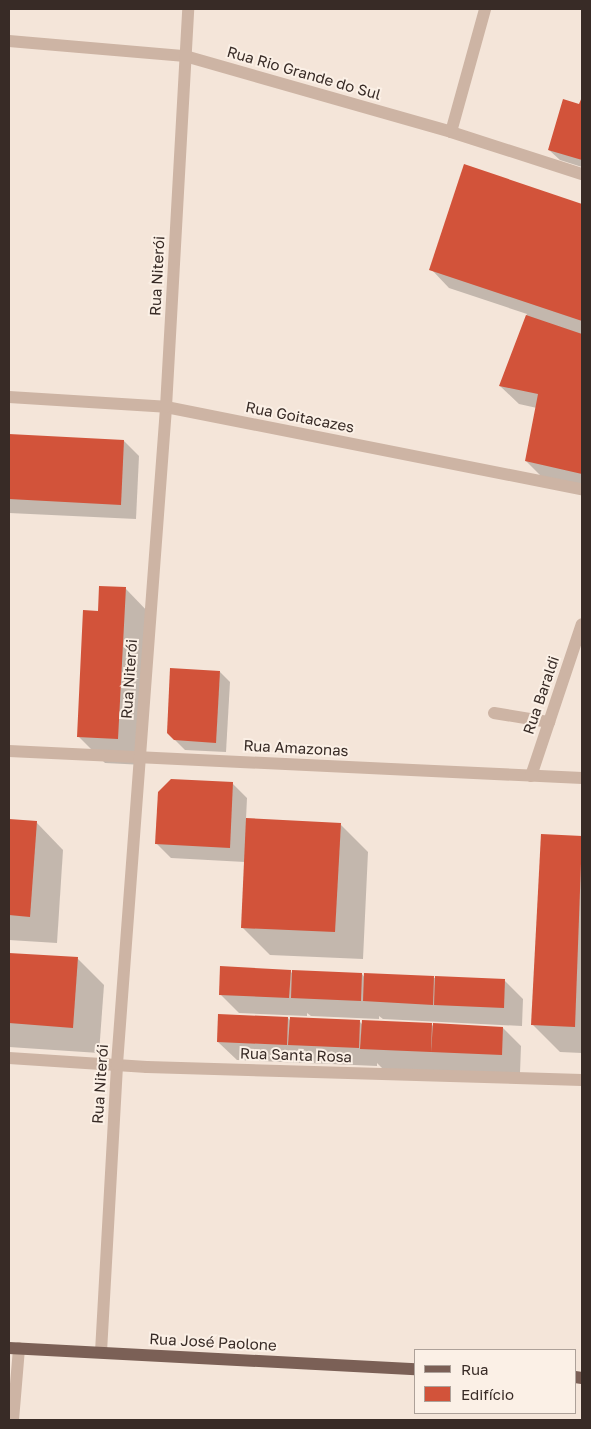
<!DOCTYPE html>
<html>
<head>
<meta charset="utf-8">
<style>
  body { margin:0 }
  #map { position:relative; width:591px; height:1429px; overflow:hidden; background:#f4e5d9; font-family:"Golos Text",sans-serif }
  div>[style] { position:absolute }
  .shadow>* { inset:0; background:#0003 }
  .building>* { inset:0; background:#d2533a }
  .minor>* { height:12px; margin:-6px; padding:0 6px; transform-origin:6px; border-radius:6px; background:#cdb4a4 }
  .major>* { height:12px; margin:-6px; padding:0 6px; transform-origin:6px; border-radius:6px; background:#7b6056 }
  span { translate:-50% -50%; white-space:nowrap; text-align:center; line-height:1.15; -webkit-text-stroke:4px #fbf0e6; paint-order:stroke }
  .street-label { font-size:15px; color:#382b26 }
  .frame { position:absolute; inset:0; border:10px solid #382b26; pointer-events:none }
  .legend { position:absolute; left:414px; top:1349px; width:162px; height:65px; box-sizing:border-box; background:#fbf0e6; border:1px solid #ada199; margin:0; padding:6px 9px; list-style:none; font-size:15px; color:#382b26 }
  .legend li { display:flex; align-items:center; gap:10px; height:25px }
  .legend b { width:25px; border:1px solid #ada199 }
</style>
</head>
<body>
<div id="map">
  <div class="shadow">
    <div style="clip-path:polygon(582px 100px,582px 167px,560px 160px,549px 150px,580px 106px)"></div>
    <div style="clip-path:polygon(465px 166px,582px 205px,582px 485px,541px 476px,526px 461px,537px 408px,519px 404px,500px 386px,527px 314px,449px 288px,431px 269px)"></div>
    <div style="clip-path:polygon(9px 435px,124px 441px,139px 456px,136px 519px,9px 513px)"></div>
    <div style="clip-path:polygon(125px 588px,151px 615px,144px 765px,105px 763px,78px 736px)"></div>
    <div style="clip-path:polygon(220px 672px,230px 682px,226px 752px,185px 750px,168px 733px)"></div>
    <div style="clip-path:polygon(232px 783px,247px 798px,246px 819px,340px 824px,368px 852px,363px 959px,270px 955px,242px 927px,245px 862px,171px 858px,156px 843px)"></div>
    <div style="clip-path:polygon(9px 821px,36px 822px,63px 850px,57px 943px,9px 940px)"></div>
    <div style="clip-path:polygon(542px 835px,582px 837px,582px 1053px,560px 1052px,533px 1025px)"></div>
    <div style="clip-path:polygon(9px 954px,78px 959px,104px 985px,99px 1053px,9px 1047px)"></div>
    <div style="clip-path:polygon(290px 971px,293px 974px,362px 974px,365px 978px,365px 975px,505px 981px,523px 999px,522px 1026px,383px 1019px,379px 1016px,379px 1019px,311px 1016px,307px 1013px,307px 1016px,239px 1013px,220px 994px)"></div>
    <div style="clip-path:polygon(288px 1018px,291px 1021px,359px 1021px,363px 1025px,432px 1025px,434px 1027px,503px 1028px,521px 1046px,520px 1073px,385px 1071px,377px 1063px,377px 1066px,308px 1063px,305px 1060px,305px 1063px,237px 1060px,218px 1042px)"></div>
  </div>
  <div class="building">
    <div style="clip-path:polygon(582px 97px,582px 160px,548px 150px,563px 99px,579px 104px)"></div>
    <div style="clip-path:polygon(464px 164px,582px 204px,582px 321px,429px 270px)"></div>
    <div style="clip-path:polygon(526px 315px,582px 334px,582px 474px,525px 461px,538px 394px,499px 386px)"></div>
    <div style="clip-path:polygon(9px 434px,124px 440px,121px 505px,9px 499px)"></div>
    <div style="clip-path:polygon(99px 586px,126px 587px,118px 739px,77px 737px,83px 610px,98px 611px)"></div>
    <div style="clip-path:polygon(170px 668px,220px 671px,216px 743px,174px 740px,167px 733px)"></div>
    <div style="clip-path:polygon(171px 779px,233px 782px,230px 848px,155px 844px,158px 792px)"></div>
    <div style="clip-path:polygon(246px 818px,341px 823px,335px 932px,241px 928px)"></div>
    <div style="clip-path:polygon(9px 819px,37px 821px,30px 917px,9px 915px)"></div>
    <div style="clip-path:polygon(541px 834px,582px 836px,575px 1027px,531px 1025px)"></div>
    <div style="clip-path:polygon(9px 953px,78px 957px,73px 1028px,9px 1023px)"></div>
    <div style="clip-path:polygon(220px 966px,291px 970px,289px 998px,219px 995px)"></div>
    <div style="clip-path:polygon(292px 970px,362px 973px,361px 1001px,291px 998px)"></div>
    <div style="clip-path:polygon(364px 973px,434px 976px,433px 1005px,363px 1001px)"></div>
    <div style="clip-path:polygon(435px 976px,505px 979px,504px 1008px,434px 1005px)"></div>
    <div style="clip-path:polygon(218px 1014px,288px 1017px,287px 1045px,217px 1042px)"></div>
    <div style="clip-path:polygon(290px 1017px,360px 1020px,359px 1048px,288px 1045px)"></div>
    <div style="clip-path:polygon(362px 1020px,432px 1023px,431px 1052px,360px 1049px)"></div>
    <div style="clip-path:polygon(433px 1023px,503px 1027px,502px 1055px,431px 1052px)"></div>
  </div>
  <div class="minor">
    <div style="left:9px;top:41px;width:177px;rotate:4.9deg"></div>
    <div style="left:185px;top:56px;width:277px;rotate:15.9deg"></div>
    <div style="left:451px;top:132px;width:138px;rotate:17.8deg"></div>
    <div style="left:451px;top:132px;width:128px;rotate:-74.5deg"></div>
    <div style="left:9px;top:397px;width:157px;rotate:3.6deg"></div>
    <div style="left:166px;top:407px;width:424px;rotate:11.2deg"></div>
    <div style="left:494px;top:713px;width:56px;rotate:9.3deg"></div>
    <div style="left:9px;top:751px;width:574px;rotate:2.7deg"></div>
    <div style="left:531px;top:776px;width:160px;rotate:-71.5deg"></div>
    <div style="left:9px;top:1058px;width:138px;rotate:3.7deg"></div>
    <div style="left:147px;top:1067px;width:435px;rotate:1.7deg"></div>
    <div style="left:101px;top:1352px;width:288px;rotate:-86.8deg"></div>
    <div style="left:117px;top:1064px;width:659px;rotate:-85.73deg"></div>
    <div style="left:166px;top:407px;width:399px;rotate:-86.8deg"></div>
    <div style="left:13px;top:1420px;width:72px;rotate:-85.2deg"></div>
  </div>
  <div class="major">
    <div style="left:9px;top:1348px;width:407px;rotate:3deg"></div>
    <div style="left:575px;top:1377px;width:7px;rotate:8deg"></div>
  </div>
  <div class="street-label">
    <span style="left:304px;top:73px;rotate:16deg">Rua Rio Grande do Sul</span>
    <span style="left:157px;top:276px;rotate:-87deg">Rua Niterói</span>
    <span style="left:300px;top:417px;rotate:11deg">Rua Goitacazes</span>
    <span style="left:129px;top:679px;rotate:-86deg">Rua Niterói</span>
    <span style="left:541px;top:695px;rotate:-71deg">Rua Baraldi</span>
    <span style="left:296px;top:748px;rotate:3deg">Rua Amazonas</span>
    <span style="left:296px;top:1055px;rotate:2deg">Rua Santa Rosa</span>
    <span style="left:100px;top:1084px;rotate:-86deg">Rua Niterói</span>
    <span style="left:213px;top:1342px;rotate:3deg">Rua José Paolone</span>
  </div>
  <div class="frame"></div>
  <ul class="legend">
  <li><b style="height:6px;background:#7b6056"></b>Rua</li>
  <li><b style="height:14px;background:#d2533a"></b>Edifício</li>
  </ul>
</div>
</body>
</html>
